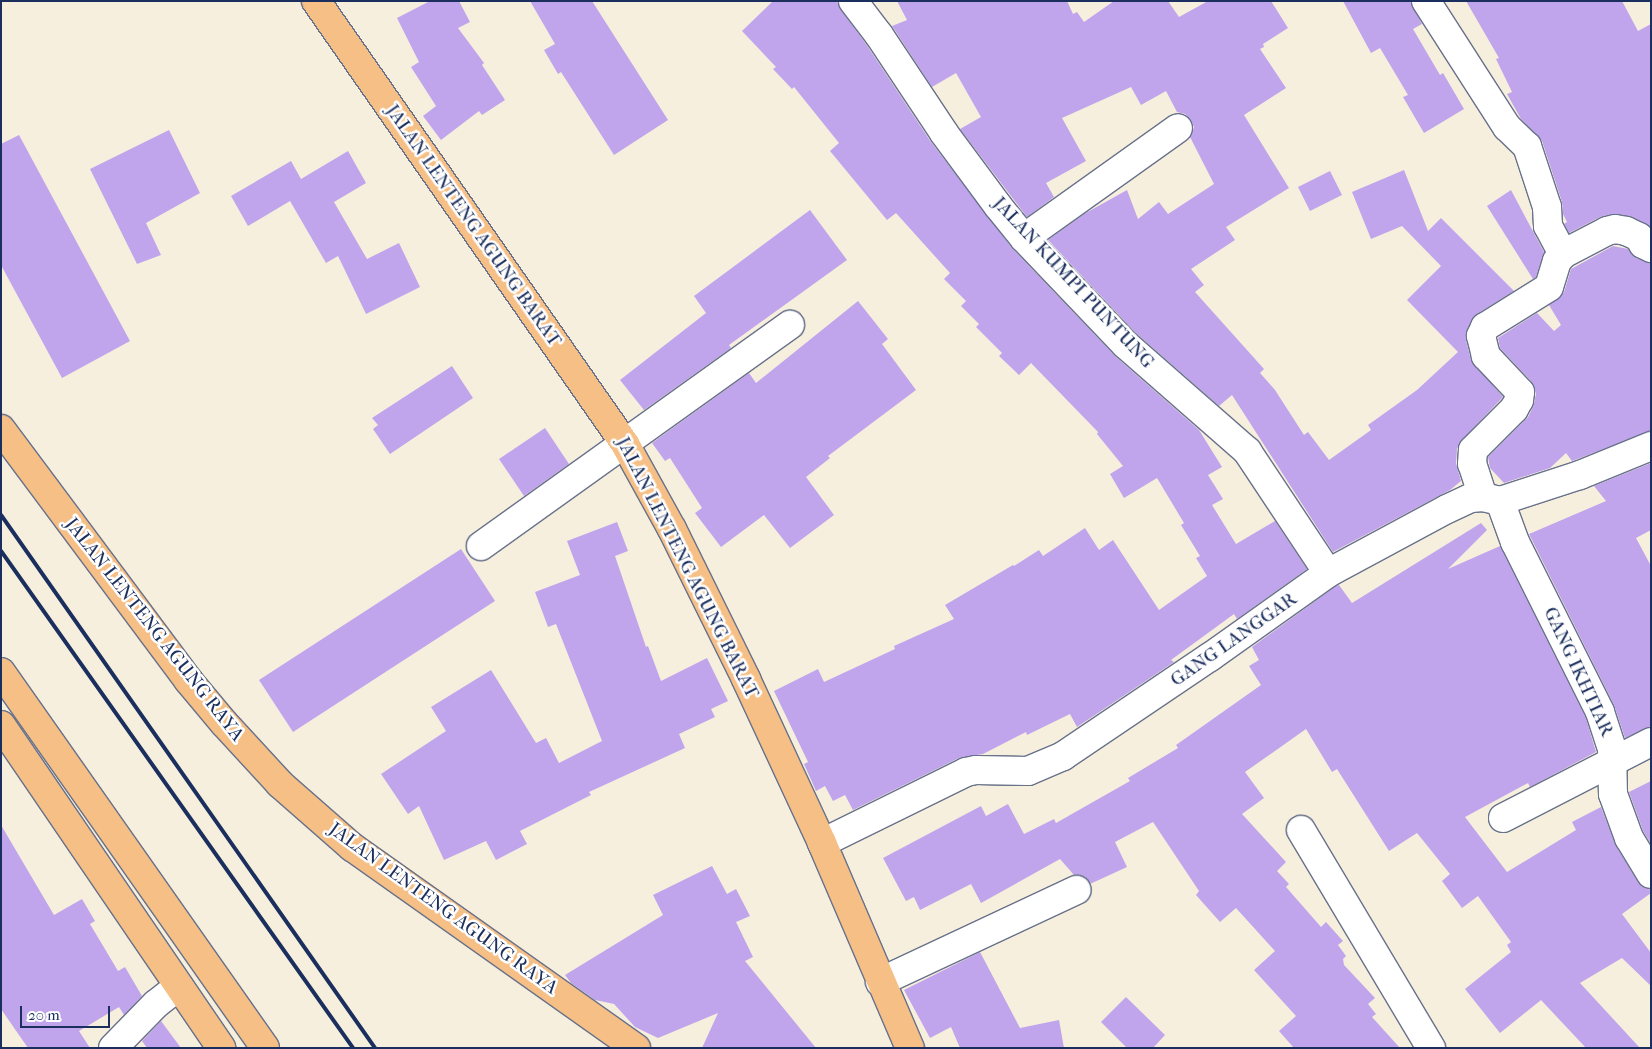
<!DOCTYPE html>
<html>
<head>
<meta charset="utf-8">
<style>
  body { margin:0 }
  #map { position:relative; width:1652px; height:1049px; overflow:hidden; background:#f6efdd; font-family:"IM FELL French Canon",serif }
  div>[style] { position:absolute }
  .building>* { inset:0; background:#c0a5ec }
  .roads { filter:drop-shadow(1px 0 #68728a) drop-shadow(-1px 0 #68728a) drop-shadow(0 1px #68728a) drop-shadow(0 -1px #68728a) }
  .minor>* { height:28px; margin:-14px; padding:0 14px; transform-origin:14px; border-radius:14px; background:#fff }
  .primary>* { height:28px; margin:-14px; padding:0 14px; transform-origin:14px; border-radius:14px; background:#f5bf86 }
  .rail>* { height:4px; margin:-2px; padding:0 2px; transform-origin:2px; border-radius:2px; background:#1b2f5e }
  span { translate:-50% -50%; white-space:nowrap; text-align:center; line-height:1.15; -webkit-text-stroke:5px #fff; paint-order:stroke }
  .street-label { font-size:19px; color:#1b2f5e }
  .frame { position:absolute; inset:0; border:2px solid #1b2f5e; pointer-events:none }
  .scale { position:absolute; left:20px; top:1006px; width:90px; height:22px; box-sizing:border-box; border:2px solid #1b2f5e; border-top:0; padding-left:6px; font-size:15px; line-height:18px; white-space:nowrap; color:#1b2f5e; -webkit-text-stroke:4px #fff; paint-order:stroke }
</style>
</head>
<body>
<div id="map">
  <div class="building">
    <div style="clip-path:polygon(430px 1px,459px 1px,470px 22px,458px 28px,484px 63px,482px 65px,505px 100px,482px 115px,479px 111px,441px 140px,423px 116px,436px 106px,411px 67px,419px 62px,397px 18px)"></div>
    <div style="clip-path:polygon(530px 1px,592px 1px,668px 120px,614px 155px,561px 72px,558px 74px,544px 50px,555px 44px)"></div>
    <div style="clip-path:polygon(773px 1px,837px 1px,841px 10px,866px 44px,931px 142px,1012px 248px,1116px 357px,1199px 430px,1222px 467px,1208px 475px,1223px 499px,1212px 505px,1236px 544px,1275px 521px,1307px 569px,1237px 619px,1234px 614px,1171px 660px,1174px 662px,1077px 727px,1070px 714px,1027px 735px,1026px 732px,983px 754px,959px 758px,853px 810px,845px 795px,833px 801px,825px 786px,816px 791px,804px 764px,808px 762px,774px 691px,818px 669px,824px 682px,895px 649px,894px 646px,954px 619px,945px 605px,1013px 565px,1014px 566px,1039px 550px,1043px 556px,1085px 528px,1099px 550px,1113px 540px,1159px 610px,1207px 576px,1196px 558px,1200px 556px,1181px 525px,1184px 523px,1157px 478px,1124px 498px,1110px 474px,1123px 466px,1097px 434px,1098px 432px,1031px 363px,1019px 375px,999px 356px,1002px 353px,976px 327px,979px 324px,961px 306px,966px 301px,944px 279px,950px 273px,896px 213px,887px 220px,830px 151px,839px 143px,794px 87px,792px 89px,773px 69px,776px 67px,742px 31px)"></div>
    <div style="clip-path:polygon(897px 1px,1067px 1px,1073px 14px,1077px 12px,1084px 22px,1114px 1px,1168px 1px,1179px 17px,1208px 1px,1271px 1px,1288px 28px,1263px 44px,1264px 47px,1260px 49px,1286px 88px,1244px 115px,1289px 188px,1226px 227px,1235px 240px,1191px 269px,1204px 285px,1195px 292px,1264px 369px,1260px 373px,1275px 390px,1304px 435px,1308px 432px,1329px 460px,1371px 430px,1368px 425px,1417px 390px,1458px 352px,1407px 300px,1441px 266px,1402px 226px,1371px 239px,1352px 192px,1404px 170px,1428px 231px,1441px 218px,1514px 291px,1477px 314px,1467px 330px,1466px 340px,1471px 360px,1503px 397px,1462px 440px,1457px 449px,1456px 463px,1461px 481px,1450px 490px,1333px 552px,1232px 395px,1219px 406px,1137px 334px,1048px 240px,1084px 214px,1127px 190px,1138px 219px,1159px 202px,1168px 214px,1214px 184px,1190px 137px,1194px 127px,1190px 119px,1185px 114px,1177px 112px,1166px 91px,1141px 105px,1131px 87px,1062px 118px,1086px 161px,1046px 183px,1054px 197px,1027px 217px,960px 129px,981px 117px,956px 73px,932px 87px,892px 26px,907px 20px)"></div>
    <div style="clip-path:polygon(1343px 1px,1410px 1px,1422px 24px,1413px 29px,1440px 75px,1443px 73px,1464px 109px,1424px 133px,1403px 97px,1408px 95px,1380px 48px,1371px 53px)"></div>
    <div style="clip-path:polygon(1466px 1px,1622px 1px,1638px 31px,1651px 24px,1651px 227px,1632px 217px,1612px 214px,1600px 217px,1569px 233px,1564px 224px,1567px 222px,1563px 214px,1562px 202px,1542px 141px,1521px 119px,1507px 94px,1512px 92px,1496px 59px,1499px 58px)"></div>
    <div style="clip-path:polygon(169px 130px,200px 193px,146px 223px,161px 255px,137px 264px,90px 169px)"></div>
    <div style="clip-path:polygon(19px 135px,130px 341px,62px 378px,1px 265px,1px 144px)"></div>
    <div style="clip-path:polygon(348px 151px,366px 183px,334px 202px,367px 259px,399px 243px,420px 287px,366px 314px,338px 256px,326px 263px,290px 201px,248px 226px,231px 196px,291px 161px,301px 179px)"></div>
    <div style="clip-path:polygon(1330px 171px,1342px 195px,1310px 211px,1298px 187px)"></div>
    <div style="clip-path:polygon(1511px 190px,1544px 252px,1536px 277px,1533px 279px,1487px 206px)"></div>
    <div style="clip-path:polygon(810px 210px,847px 260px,729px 345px,731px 348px,644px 410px,620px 380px,706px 313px,694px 296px)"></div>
    <div style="clip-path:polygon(1613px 246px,1628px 249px,1636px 258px,1651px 263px,1651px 431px,1572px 461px,1566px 453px,1550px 468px,1504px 483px,1490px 468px,1488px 457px,1528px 417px,1533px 407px,1536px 394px,1531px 381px,1500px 348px,1498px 338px,1537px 313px,1554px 331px,1561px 325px,1549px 305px,1564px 292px,1571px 269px)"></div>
    <div style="clip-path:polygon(858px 301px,888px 339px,882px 344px,916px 390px,828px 456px,830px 458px,806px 477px,834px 515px,790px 548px,764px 515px,721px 547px,695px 513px,702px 508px,670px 458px,665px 461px,652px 443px,749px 373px,756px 383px)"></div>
    <div style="clip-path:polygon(452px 366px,473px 398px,390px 454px,373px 429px,378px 425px,372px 418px)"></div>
    <div style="clip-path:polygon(545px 428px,569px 464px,524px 496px,499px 459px)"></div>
    <div style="clip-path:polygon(1651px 463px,1651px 530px,1636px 538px,1651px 566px,1651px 727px,1625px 738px,1614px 705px,1529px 534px,1606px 501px,1594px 486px)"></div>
    <div style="clip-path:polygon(617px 522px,628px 551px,615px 556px,646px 647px,648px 646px,661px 681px,707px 658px,728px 701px,711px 709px,715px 717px,679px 734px,685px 748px,589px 792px,591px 795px,520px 831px,527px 844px,496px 860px,486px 841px,444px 860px,419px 806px,408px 814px,381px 774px,446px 731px,431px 707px,491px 670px,536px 743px,546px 738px,559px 763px,602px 741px,556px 624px,548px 627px,535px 592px,580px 575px,567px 541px)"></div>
    <div style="clip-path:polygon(1481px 523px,1487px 530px,1448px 569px,1500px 546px,1586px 718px,1596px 752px,1530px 787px,1528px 783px,1465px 817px,1507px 872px,1576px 830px,1572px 822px,1601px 807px,1616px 846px,1638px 882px,1643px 887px,1651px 890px,1651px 893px,1622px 914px,1651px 953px,1651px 986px,1622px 958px,1580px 983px,1640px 1048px,1586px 1048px,1541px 1000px,1500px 1033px,1465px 989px,1511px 952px,1507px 945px,1511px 942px,1478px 896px,1462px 908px,1442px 881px,1450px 874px,1417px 833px,1389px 851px,1337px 769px,1332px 772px,1306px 729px,1245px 772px,1264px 798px,1242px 814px,1286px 862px,1277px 871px,1289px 884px,1286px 887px,1321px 927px,1326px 922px,1343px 941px,1338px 945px,1346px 956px,1343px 959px,1344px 965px,1375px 998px,1368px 1004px,1376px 1014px,1372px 1017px,1400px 1048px,1294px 1048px,1279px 1031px,1296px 1016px,1254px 970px,1275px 951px,1236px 908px,1220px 922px,1196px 895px,1199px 891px,1153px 822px,1115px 842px,1127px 867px,1090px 884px,1084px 877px,1074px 875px,1060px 859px,981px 903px,971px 884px,920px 910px,914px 897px,906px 901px,883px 858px,981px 806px,986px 816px,1008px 804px,1024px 834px,1054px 819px,1056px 823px,1130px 781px,1128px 778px,1178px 748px,1176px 745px,1261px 685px,1249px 666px,1259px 660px,1252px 647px,1336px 586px,1339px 585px,1352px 603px)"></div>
    <div style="clip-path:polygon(461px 549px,495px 601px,293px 732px,259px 680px)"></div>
    <div style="clip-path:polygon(1651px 781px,1651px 844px,1643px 831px,1629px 792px)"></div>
    <div style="clip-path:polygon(1px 825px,54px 915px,82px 899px,95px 921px,90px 924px,118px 971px,125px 967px,142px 996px,124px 1015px,119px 1007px,79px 1031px,90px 1048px,28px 1048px,1px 1009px)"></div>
    <div style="clip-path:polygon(712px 866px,727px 894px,736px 889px,750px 916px,736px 922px,753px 957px,745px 961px,816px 1048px,702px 1048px,718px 1013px,658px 1038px,635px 1027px,614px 1004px,595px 1000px,571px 983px,565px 975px,663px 915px,653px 895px)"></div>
    <div style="clip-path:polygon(980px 952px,1020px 1028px,1059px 1020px,1064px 1048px,960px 1048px,951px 1027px,930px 1038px,904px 990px)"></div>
    <div style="clip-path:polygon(1126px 997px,1165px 1035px,1153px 1048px,1127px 1048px,1101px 1022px)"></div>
    <div style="clip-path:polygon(161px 1021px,181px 1048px,147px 1048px,142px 1041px)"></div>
  </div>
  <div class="roads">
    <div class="minor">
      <div style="left:853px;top:1px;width:43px;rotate:52.6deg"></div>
      <div style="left:879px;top:35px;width:118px;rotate:56.4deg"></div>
      <div style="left:944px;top:133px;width:91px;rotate:53.5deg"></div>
      <div style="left:998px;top:206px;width:41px;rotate:50.9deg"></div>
      <div style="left:1024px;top:238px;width:148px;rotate:46.4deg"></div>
      <div style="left:1126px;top:345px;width:161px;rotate:41.2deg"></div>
      <div style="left:1247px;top:451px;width:146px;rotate:56.4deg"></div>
      <div style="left:1426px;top:1px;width:150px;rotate:57.3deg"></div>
      <div style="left:1507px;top:127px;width:28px;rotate:44deg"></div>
      <div style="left:1527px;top:146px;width:64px;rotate:71.8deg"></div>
      <div style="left:1547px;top:207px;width:19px;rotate:87deg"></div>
      <div style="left:1548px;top:226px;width:32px;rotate:62deg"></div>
      <div style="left:1024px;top:238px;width:189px;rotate:-35.5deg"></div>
      <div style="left:1483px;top:497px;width:35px;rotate:-108deg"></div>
      <div style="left:1472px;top:464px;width:14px;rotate:-86deg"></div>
      <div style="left:1473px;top:450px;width:58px;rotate:-45deg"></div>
      <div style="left:1514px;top:409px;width:10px;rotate:-61deg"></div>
      <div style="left:1519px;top:400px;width:8px;rotate:-83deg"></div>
      <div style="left:1520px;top:392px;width:50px;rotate:-133.4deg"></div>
      <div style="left:1486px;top:356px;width:21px;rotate:-104deg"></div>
      <div style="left:1481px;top:336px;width:10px;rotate:-66deg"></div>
      <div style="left:1485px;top:327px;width:75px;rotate:-32deg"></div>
      <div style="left:1549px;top:287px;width:27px;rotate:-73deg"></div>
      <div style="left:1557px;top:261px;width:9px;rotate:-49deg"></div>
      <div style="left:1563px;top:254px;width:50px;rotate:-27.6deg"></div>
      <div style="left:1607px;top:231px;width:8px;rotate:-14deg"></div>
      <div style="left:1615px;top:229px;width:11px;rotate:10deg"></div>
      <div style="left:1626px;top:231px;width:14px;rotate:25deg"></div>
      <div style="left:1639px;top:237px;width:8px;rotate:60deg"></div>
      <div style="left:1643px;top:244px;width:9px;rotate:27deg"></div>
      <div style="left:1500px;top:501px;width:44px;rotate:69.9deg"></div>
      <div style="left:1515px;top:542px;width:190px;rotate:63.4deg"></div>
      <div style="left:1600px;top:712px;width:38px;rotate:72deg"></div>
      <div style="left:1612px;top:748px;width:46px;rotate:88.8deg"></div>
      <div style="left:1613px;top:794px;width:47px;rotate:70deg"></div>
      <div style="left:1629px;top:838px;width:42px;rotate:58.6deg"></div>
      <div style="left:481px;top:546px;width:380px;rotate:-35.6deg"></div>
      <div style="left:1503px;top:818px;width:166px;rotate:-27.2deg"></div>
      <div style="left:1301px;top:830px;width:254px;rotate:59.2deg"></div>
      <div style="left:822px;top:843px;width:161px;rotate:-26.2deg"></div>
      <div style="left:966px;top:772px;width:10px;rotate:-11deg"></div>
      <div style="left:976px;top:770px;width:52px;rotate:1.1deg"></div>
      <div style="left:1028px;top:771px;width:38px;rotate:-23deg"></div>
      <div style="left:1063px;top:756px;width:177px;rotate:-34deg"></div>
      <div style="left:1210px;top:657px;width:145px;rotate:-35.4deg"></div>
      <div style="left:1328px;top:573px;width:135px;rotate:-28.3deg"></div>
      <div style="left:1447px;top:509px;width:26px;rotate:-25deg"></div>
      <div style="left:1471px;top:498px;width:12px;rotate:-5deg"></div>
      <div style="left:1483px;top:497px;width:17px;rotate:13deg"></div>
      <div style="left:1500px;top:501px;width:84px;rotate:-18deg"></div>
      <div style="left:1580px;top:475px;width:77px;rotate:-22.2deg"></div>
      <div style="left:880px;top:982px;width:217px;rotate:-25.1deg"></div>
      <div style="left:113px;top:1048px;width:62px;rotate:-45.7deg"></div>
      <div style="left:156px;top:1004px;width:29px;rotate:-38deg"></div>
    </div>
    <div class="primary">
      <div style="left:316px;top:1px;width:540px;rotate:55.1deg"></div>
      <div style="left:625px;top:444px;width:97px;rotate:61.1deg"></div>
      <div style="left:672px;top:529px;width:167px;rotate:63.7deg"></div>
      <div style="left:746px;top:679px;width:181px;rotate:65.1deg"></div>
      <div style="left:822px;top:843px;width:223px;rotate:66.8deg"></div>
      <div style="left:1px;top:429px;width:313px;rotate:53.3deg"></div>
      <div style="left:188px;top:680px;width:56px;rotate:50.1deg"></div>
      <div style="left:224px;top:723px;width:83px;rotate:47.4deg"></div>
      <div style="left:280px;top:784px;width:96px;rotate:41.2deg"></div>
      <div style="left:352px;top:847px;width:348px;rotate:35.3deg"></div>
      <div style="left:1px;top:672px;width:459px;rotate:54.9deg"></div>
      <div style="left:1px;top:725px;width:391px;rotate:55.7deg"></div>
    </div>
  </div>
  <div class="rail">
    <div style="left:1px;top:515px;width:651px;rotate:54.94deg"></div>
    <div style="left:1px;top:551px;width:609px;rotate:54.69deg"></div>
  </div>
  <div class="street-label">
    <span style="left:473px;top:226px;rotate:55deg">JALAN LENTENG AGUNG BARAT</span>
    <span style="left:1073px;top:283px;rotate:47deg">JALAN KUMPI PUNTUNG</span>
    <span style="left:687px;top:568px;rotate:63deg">JALAN LENTENG AGUNG BARAT</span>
    <span style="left:154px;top:630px;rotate:52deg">JALAN LENTENG AGUNG RAYA</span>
    <span style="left:1234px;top:640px;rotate:-35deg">GANG LANGGAR</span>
    <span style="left:1578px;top:672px;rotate:65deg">GANG IKHTIAR</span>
    <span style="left:443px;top:909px;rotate:36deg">JALAN LENTENG AGUNG RAYA</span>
  </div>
  <div class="frame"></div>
  <div class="scale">20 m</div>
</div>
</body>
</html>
